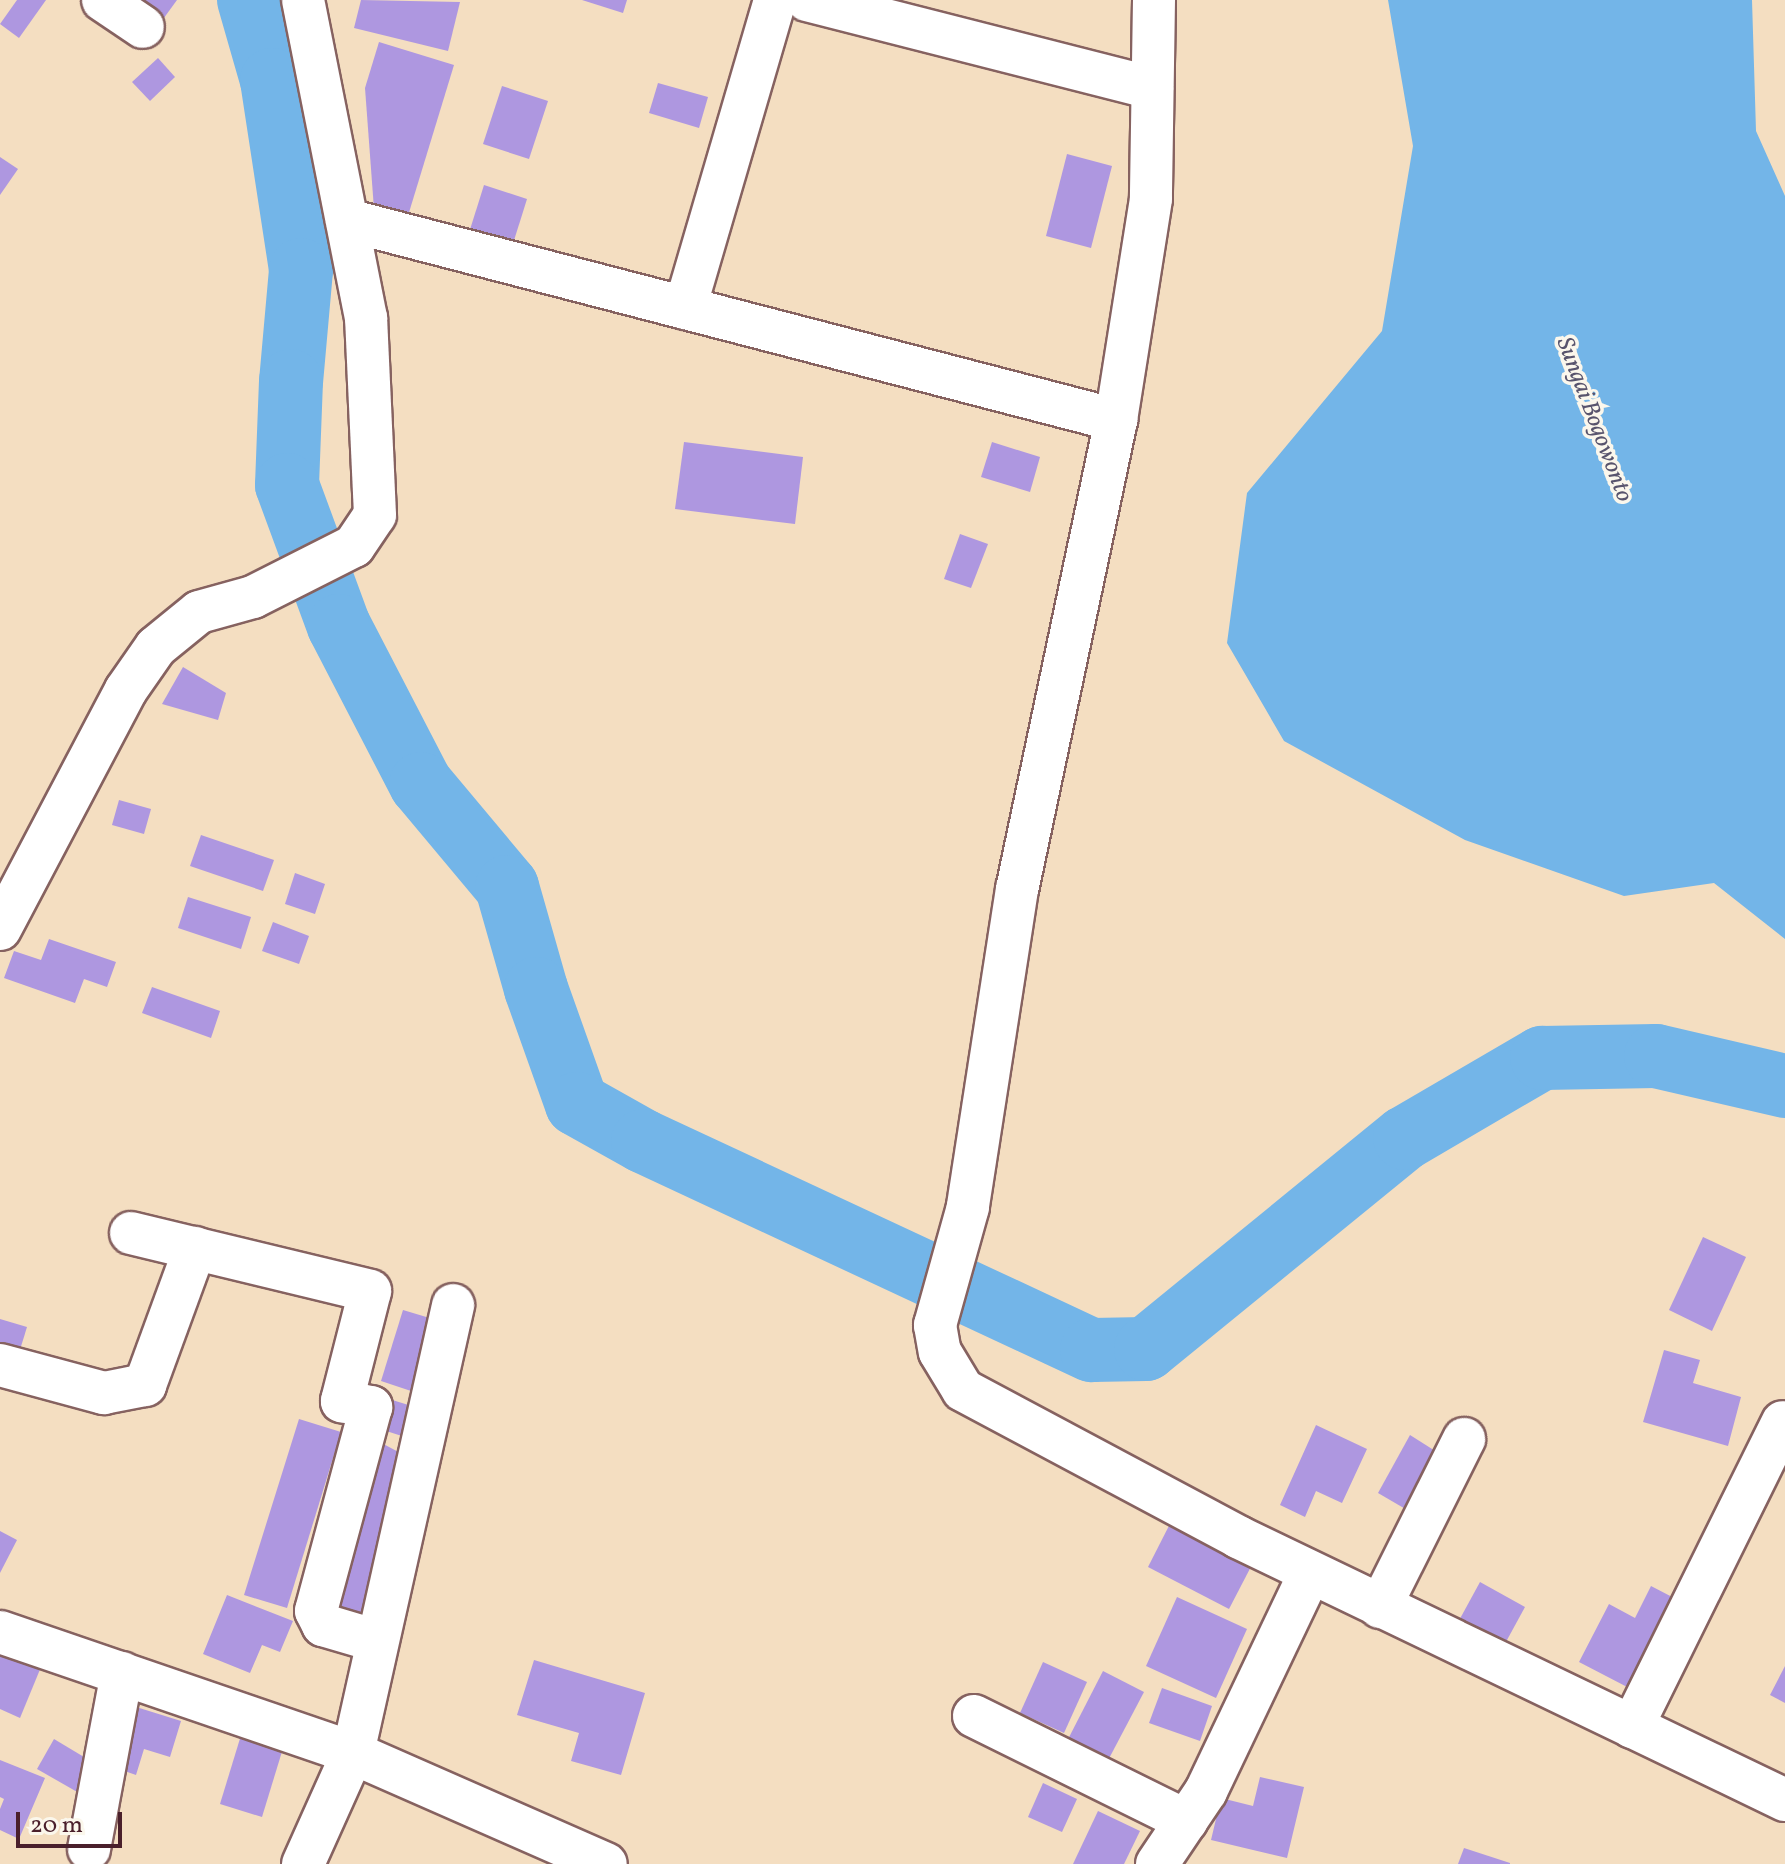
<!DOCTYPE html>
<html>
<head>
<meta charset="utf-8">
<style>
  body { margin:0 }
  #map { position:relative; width:1785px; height:1864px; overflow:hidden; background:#f4dec1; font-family:Vollkorn,serif }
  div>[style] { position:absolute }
  .water>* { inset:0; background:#73b5e8 }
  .river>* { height:64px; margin:-32px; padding:0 32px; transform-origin:32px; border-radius:32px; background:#73b5e8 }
  .building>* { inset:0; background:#ae97e0 }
  .roads { filter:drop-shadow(2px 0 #866260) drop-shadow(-2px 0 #866260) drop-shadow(0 2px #866260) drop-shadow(0 -2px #866260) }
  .minor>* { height:42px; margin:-21px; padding:0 21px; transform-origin:21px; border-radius:21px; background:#fff }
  span { translate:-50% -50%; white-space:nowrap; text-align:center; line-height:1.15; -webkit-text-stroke:7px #fbf7ec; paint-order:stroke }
  .water-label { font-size:24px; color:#58546d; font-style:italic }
  .scale { position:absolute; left:16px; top:1812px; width:106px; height:36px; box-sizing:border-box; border:4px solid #4a1f2b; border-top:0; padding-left:10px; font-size:24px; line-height:28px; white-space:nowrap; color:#4a1f2b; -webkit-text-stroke:6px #fbf7ec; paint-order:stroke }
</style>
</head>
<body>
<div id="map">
  <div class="water">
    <div style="clip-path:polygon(1388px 0,1752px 0,1756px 131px,1785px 196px,1785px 939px,1714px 883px,1624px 896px,1465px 840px,1284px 741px,1227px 643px,1247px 493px,1382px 331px,1413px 146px)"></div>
  </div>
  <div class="river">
    <div style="left:249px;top:0;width:83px;rotate:74deg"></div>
    <div style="left:272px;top:80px;width:192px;rotate:81.3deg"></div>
    <div style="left:301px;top:270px;width:111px;rotate:95.1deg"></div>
    <div style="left:291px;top:381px;width:104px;rotate:92.2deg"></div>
    <div style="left:287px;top:485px;width:150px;rotate:69.8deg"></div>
    <div style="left:339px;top:626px;width:178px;rotate:62.6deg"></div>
    <div style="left:421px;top:784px;width:134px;rotate:50.1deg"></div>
    <div style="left:507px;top:887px;width:106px;rotate:74.1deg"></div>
    <div style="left:536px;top:989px;width:122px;rotate:70.4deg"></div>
    <div style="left:577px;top:1104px;width:76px;rotate:29.3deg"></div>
    <div style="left:643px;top:1141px;width:495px;rotate:25deg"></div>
    <div style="left:1092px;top:1350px;width:54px;rotate:-1.1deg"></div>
    <div style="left:1146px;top:1349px;width:334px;rotate:-39.2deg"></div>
    <div style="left:1405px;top:1138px;width:159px;rotate:-30.3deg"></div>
    <div style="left:1542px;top:1058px;width:114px;rotate:-1deg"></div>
    <div style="left:1656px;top:1056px;width:132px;rotate:13.1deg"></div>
  </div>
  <div class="building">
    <div style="clip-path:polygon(17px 0,46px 0,19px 38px,0 24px)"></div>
    <div style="clip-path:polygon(130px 0,177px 0,161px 22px)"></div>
    <div style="clip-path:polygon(361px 0,460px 2px,448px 51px,354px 28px)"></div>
    <div style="clip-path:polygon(582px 0,627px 0,623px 13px)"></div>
    <div style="clip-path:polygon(379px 42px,454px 65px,407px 219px,374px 209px,365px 88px)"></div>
    <div style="clip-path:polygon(158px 58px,175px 77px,150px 101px,132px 82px)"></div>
    <div style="clip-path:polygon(658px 83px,708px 97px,699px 128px,649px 113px)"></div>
    <div style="clip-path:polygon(502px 86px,548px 101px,529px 159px,483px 144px)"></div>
    <div style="clip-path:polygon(1067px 154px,1112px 166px,1091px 248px,1046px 236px)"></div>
    <div style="clip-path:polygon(0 157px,18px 169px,0 195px)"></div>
    <div style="clip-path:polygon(484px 185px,527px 199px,511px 250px,468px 236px)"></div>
    <div style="clip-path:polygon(684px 442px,803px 457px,795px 524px,675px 509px)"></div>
    <div style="clip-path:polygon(992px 442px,1040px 457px,1030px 492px,981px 477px)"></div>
    <div style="clip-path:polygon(960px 534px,988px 544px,971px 588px,944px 579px)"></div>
    <div style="clip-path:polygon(183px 667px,226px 693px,218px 720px,162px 704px)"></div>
    <div style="clip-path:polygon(119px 800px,151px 809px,144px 834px,112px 825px)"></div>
    <div style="clip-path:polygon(201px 835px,274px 860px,263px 891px,190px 866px)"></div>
    <div style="clip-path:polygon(295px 873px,325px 884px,315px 914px,285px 904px)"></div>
    <div style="clip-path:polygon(188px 897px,251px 917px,241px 949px,178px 928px)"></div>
    <div style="clip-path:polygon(273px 922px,309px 936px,299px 964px,262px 951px)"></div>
    <div style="clip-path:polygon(49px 939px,116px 962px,107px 987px,84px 979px,75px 1003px,4px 978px,14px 951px,41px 960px)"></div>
    <div style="clip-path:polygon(152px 987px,220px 1011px,211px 1038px,142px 1013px)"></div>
    <div style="clip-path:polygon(1703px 1237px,1746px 1257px,1712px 1331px,1669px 1310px)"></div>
    <div style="clip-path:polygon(403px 1310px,433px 1319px,411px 1391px,381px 1381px)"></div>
    <div style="clip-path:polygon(0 1319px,27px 1327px,19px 1353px,0 1347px)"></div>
    <div style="clip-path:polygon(1664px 1350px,1700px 1360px,1693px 1383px,1741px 1397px,1728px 1446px,1643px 1422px)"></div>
    <div style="clip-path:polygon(389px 1399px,415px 1407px,405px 1437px,380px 1429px)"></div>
    <div style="clip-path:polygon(299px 1419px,341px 1432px,287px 1608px,244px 1595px)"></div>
    <div style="clip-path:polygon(1316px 1425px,1367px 1449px,1342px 1503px,1316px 1491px,1305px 1517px,1280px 1505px)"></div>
    <div style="clip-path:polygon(1410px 1435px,1440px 1454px,1414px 1514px,1378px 1493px)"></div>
    <div style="clip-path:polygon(374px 1439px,406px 1456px,366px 1621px,333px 1613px)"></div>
    <div style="clip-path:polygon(1175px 1514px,1256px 1557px,1229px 1609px,1148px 1567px)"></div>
    <div style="clip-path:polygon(0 1531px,17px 1540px,0 1573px)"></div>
    <div style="clip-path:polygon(1480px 1582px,1525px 1607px,1501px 1651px,1456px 1626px)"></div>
    <div style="clip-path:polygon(1651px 1586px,1676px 1599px,1631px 1689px,1579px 1662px,1609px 1604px,1635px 1618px)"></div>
    <div style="clip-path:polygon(227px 1595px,293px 1621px,280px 1652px,262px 1645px,250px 1673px,203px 1654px)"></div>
    <div style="clip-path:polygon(1177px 1597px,1247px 1629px,1216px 1698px,1146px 1666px)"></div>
    <div style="clip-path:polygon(0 1649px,41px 1667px,20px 1718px,0 1709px)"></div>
    <div style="clip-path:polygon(534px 1660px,645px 1693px,621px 1775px,571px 1761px,579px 1733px,517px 1715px)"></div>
    <div style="clip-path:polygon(1043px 1662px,1087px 1682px,1064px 1733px,1020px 1713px)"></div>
    <div style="clip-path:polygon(1785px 1666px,1785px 1703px,1770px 1695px)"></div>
    <div style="clip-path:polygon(1103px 1671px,1144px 1692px,1104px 1768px,1064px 1747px)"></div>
    <div style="clip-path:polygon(1162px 1688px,1212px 1706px,1200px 1741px,1149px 1723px)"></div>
    <div style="clip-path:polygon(133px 1706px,181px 1721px,170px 1757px,144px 1749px,136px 1775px,113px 1767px)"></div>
    <div style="clip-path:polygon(242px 1732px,284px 1745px,262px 1817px,220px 1804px)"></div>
    <div style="clip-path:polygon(54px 1739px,94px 1763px,86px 1797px,37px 1769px)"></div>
    <div style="clip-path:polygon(0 1760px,45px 1778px,19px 1839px,0 1830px,0 1809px,4px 1799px,0 1797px)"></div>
    <div style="clip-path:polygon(1260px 1777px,1304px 1787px,1287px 1858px,1211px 1840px,1221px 1798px,1253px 1806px)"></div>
    <div style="clip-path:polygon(1043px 1783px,1077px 1799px,1062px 1832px,1028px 1817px)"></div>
    <div style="clip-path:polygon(1098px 1811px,1140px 1831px,1124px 1864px,1073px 1864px)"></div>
    <div style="clip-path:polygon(1464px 1848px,1510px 1863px,1510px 1864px,1458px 1864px)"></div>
  </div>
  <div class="roads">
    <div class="minor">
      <div style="left:103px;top:0;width:48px;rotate:34deg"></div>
      <div style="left:807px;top:0;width:356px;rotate:14.3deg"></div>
      <div style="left:1154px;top:0;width:199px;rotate:90.9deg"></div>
      <div style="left:1151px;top:199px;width:224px;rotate:99deg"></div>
      <div style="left:1116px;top:420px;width:479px;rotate:101.9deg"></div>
      <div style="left:1017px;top:889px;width:322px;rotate:98.8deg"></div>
      <div style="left:968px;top:1207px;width:123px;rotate:105.6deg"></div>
      <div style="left:935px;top:1325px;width:27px;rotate:80deg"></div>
      <div style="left:940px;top:1352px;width:44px;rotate:58.8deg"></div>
      <div style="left:963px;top:1390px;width:312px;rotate:28.1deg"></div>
      <div style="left:1238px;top:1537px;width:607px;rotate:25.68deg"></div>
      <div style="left:347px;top:220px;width:795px;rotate:14.58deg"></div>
      <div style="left:685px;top:308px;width:321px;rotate:-73.7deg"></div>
      <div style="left:0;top:929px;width:270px;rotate:-62.2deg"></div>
      <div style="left:126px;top:690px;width:52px;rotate:-55.1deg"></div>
      <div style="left:156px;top:647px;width:55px;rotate:-39.1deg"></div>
      <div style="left:199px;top:612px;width:56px;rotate:-15.5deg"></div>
      <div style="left:253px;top:597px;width:113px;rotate:-26.8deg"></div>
      <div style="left:354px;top:546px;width:37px;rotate:-56deg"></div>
      <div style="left:375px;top:515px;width:197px;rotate:-92.6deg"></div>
      <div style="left:366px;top:318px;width:324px;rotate:-101.2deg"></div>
      <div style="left:131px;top:1233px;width:246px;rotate:13.6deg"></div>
      <div style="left:370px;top:1291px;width:114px;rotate:104.3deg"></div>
      <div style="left:342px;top:1401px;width:30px;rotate:12deg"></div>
      <div style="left:371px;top:1407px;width:211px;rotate:105.1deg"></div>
      <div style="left:316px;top:1611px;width:16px;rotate:63deg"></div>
      <div style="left:323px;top:1625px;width:56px;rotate:16.5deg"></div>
      <div style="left:0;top:1365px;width:108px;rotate:15.1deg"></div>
      <div style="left:104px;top:1393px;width:42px;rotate:-11deg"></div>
      <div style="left:145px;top:1385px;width:146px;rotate:-69.9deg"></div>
      <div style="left:1380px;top:1607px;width:188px;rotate:-63.4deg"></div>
      <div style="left:0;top:1632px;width:373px;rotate:18.9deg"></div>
      <div style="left:353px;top:1753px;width:276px;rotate:23.7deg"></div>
      <div style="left:974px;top:1716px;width:237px;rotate:26.3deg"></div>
      <div style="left:1632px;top:1727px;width:340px;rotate:-63.7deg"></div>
      <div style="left:89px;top:1849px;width:179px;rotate:-79.4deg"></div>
      <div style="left:303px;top:1864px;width:122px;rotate:-65.8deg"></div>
      <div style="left:353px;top:1753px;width:459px;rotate:-77.4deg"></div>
      <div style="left:1157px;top:1864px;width:88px;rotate:-56.1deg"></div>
      <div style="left:1206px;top:1791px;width:242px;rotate:-64.5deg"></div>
    </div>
  </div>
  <div class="water-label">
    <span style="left:1593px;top:420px;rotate:69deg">Sungai Bogowonto</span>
  </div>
  <div class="scale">20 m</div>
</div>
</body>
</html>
